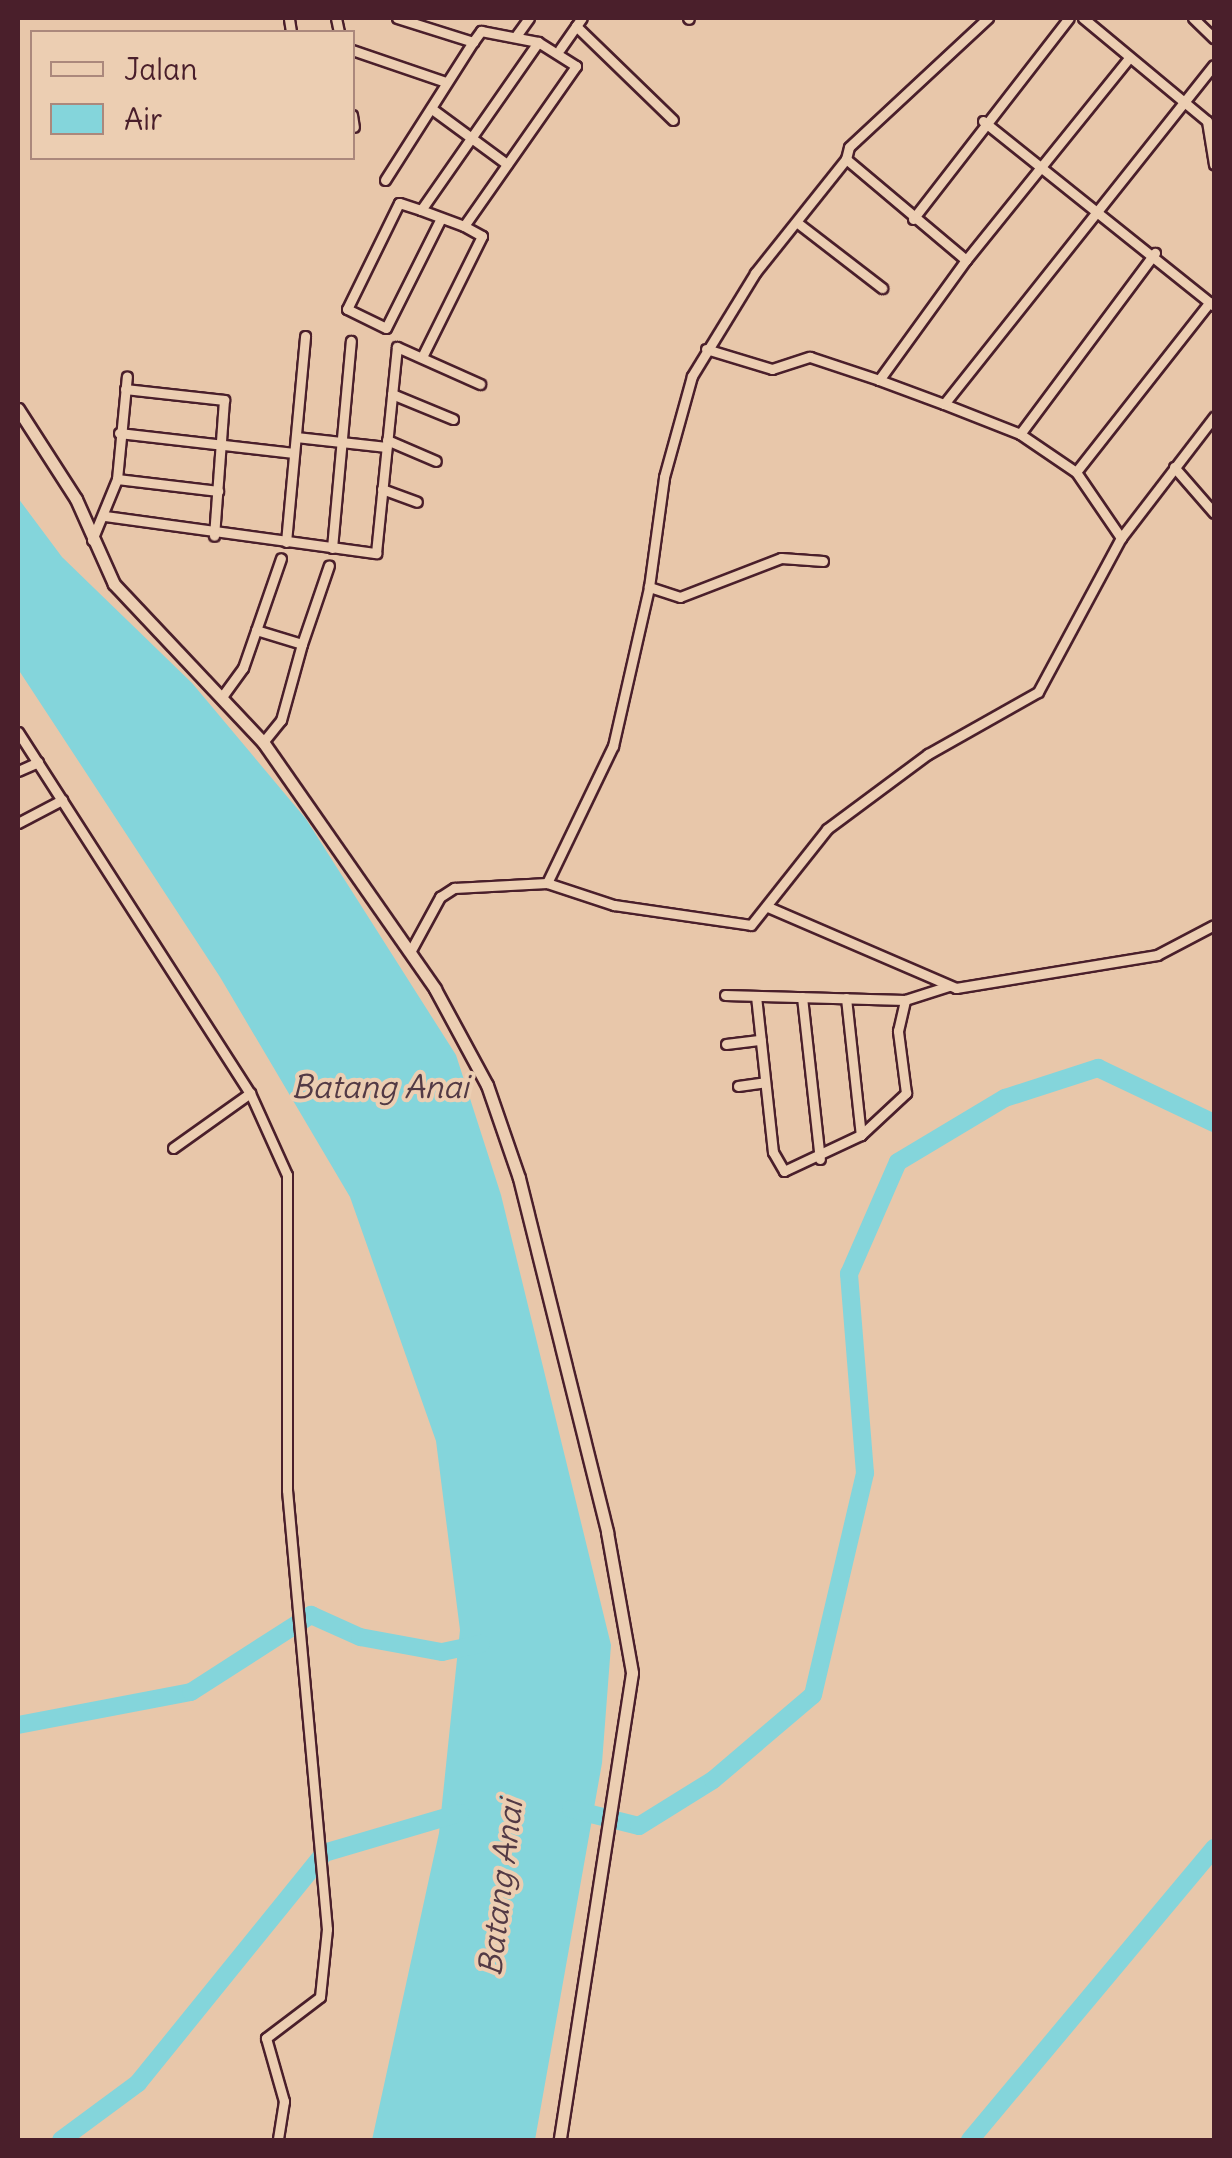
<!DOCTYPE html>
<html>
<head>
<meta charset="utf-8">
<style>
  body { margin:0 }
  #map { position:relative; width:1232px; height:2158px; overflow:hidden; background:#e8c7aa; font-family:Delius,sans-serif }
  div>[style] { position:absolute }
  .water>* { inset:0; background:#84d5db }
  .river>* { height:18px; margin:-9px; padding:0 9px; transform-origin:9px; border-radius:9px; background:#84d5db }
  .roads { filter:drop-shadow(2px 0 #4a1f2b) drop-shadow(-2px 0 #4a1f2b) drop-shadow(0 2px #4a1f2b) drop-shadow(0 -2px #4a1f2b) }
  .minor>* { height:9px; margin:-4.5px; padding:0 4.5px; transform-origin:4.5px; border-radius:4.5px; background:#ecceb2 }
  .tertiary>* { height:11px; margin:-5.5px; padding:0 5.5px; transform-origin:5.5px; border-radius:5.5px; background:#ecceb2 }
  span { translate:-50% -50%; white-space:nowrap; text-align:center; line-height:1.15; -webkit-text-stroke:8px #ecceb2; paint-order:stroke }
  .water-label { font-size:32px; color:#533a45; font-style:italic }
  .frame { position:absolute; inset:0; border:20px solid #4a1f2b; pointer-events:none }
  .legend { position:absolute; left:30px; top:30px; width:325px; height:130px; box-sizing:border-box; background:#ecceb2; border:2px solid #ab887c; margin:0; padding:12px 18px; list-style:none; font-size:30px; color:#4a1f2b }
  .legend li { display:flex; align-items:center; gap:20px; height:50px }
  .legend b { width:50px; border:2px solid #ab887c }
</style>
</head>
<body>
<div id="map">
  <div class="water">
    <div style="clip-path:polygon(18px 498px,62px 557px,192px 683px,306px 819px,456px 1055px,501px 1195px,611px 1645px,602px 1763px,535px 2140px,372px 2140px,439px 1833px,460px 1630px,436px 1441px,350px 1197px,220px 977px,18px 669px)"></div>
  </div>
  <div class="river">
    <div style="left:18px;top:1725px;width:176px;rotate:-10.8deg"></div>
    <div style="left:191px;top:1692px;width:143px;rotate:-32.7deg"></div>
    <div style="left:311px;top:1615px;width:54px;rotate:24.2deg"></div>
    <div style="left:360px;top:1637px;width:83px;rotate:10.4deg"></div>
    <div style="left:442px;top:1652px;width:40px;rotate:-12deg"></div>
    <div style="left:571px;top:1809px;width:70px;rotate:14deg"></div>
    <div style="left:639px;top:1826px;width:87px;rotate:-31.9deg"></div>
    <div style="left:713px;top:1780px;width:131px;rotate:-40.4deg"></div>
    <div style="left:813px;top:1695px;width:228px;rotate:-76.8deg"></div>
    <div style="left:865px;top:1473px;width:200px;rotate:-94.6deg"></div>
    <div style="left:849px;top:1274px;width:122px;rotate:-66.4deg"></div>
    <div style="left:898px;top:1162px;width:125px;rotate:-30.9deg"></div>
    <div style="left:1005px;top:1098px;width:98px;rotate:-17.9deg"></div>
    <div style="left:1098px;top:1068px;width:128px;rotate:25.4deg"></div>
    <div style="left:61px;top:2140px;width:96px;rotate:-36.5deg"></div>
    <div style="left:138px;top:2083px;width:296px;rotate:-51deg"></div>
    <div style="left:324px;top:1853px;width:142px;rotate:-16.4deg"></div>
    <div style="left:970px;top:2140px;width:381px;rotate:-50.1deg"></div>
  </div>
  <div class="roads">
    <div class="minor">
      <div style="left:336px;top:18px;width:14px;rotate:78deg"></div>
      <div style="left:397px;top:18px;width:80px;rotate:17.5deg"></div>
      <div style="left:473px;top:42px;width:14px;rotate:-54deg"></div>
      <div style="left:481px;top:31px;width:58px;rotate:10.9deg"></div>
      <div style="left:538px;top:42px;width:45px;rotate:32.3deg"></div>
      <div style="left:576px;top:66px;width:195px;rotate:125deg"></div>
      <div style="left:464px;top:226px;width:46px;rotate:-159.6deg"></div>
      <div style="left:421px;top:210px;width:23px;rotate:-162deg"></div>
      <div style="left:399px;top:203px;width:118px;rotate:116.1deg"></div>
      <div style="left:347px;top:309px;width:43px;rotate:26deg"></div>
      <div style="left:386px;top:328px;width:123px;rotate:-63.4deg"></div>
      <div style="left:688px;top:18px;width:1px;rotate:45deg"></div>
      <div style="left:1083px;top:18px;width:161px;rotate:39.7deg"></div>
      <div style="left:1207px;top:121px;width:44px;rotate:80.8deg"></div>
      <div style="left:1193px;top:18px;width:29px;rotate:44deg"></div>
      <div style="left:289px;top:19px;width:13px;rotate:81deg"></div>
      <div style="left:576px;top:26px;width:135px;rotate:44.1deg"></div>
      <div style="left:516px;top:36px;width:22px;rotate:-54deg"></div>
      <div style="left:560px;top:49px;width:38px;rotate:-55deg"></div>
      <div style="left:352px;top:50px;width:99px;rotate:18.8deg"></div>
      <div style="left:432px;top:109px;width:93px;rotate:36.3deg"></div>
      <div style="left:352px;top:115px;width:12px;rotate:81deg"></div>
      <div style="left:983px;top:121px;width:296px;rotate:38.7deg"></div>
      <div style="left:385px;top:180px;width:164px;rotate:-57.5deg"></div>
      <div style="left:421px;top:210px;width:205px;rotate:-55.1deg"></div>
      <div style="left:913px;top:219px;width:254px;rotate:-52.2deg"></div>
      <div style="left:799px;top:224px;width:105px;rotate:37.6deg"></div>
      <div style="left:966px;top:260px;width:258px;rotate:-51.1deg"></div>
      <div style="left:706px;top:349px;width:69px;rotate:16.9deg"></div>
      <div style="left:772px;top:369px;width:40px;rotate:-18deg"></div>
      <div style="left:810px;top:357px;width:73px;rotate:18.4deg"></div>
      <div style="left:879px;top:380px;width:148px;rotate:-54.1deg"></div>
      <div style="left:966px;top:260px;width:157px;rotate:-139.9deg"></div>
      <div style="left:846px;top:159px;width:12px;rotate:-76deg"></div>
      <div style="left:849px;top:147px;width:190px;rotate:-42.9deg"></div>
      <div style="left:422px;top:357px;width:135px;rotate:-63.6deg"></div>
      <div style="left:482px;top:236px;width:21px;rotate:-151deg"></div>
      <div style="left:879px;top:380px;width:69px;rotate:20.3deg"></div>
      <div style="left:944px;top:404px;width:433px;rotate:-51.5deg"></div>
      <div style="left:125px;top:389px;width:100px;rotate:6.3deg"></div>
      <div style="left:224px;top:400px;width:136px;rotate:94.2deg"></div>
      <div style="left:392px;top:394px;width:66px;rotate:22.3deg"></div>
      <div style="left:944px;top:404px;width:82px;rotate:21.5deg"></div>
      <div style="left:1020px;top:434px;width:68px;rotate:34.2deg"></div>
      <div style="left:1076px;top:472px;width:216px;rotate:-51.8deg"></div>
      <div style="left:119px;top:433px;width:176px;rotate:6.5deg"></div>
      <div style="left:1020px;top:434px;width:226px;rotate:-53.3deg"></div>
      <div style="left:296px;top:437px;width:91px;rotate:6.3deg"></div>
      <div style="left:387px;top:440px;width:53px;rotate:23.2deg"></div>
      <div style="left:1174px;top:467px;width:61px;rotate:49deg"></div>
      <div style="left:1076px;top:472px;width:80px;rotate:55.7deg"></div>
      <div style="left:117px;top:479px;width:102px;rotate:6.8deg"></div>
      <div style="left:382px;top:489px;width:37px;rotate:20deg"></div>
      <div style="left:105px;top:516px;width:274px;rotate:7.8deg"></div>
      <div style="left:376px;top:553px;width:207px;rotate:-84.2deg"></div>
      <div style="left:397px;top:347px;width:91px;rotate:24deg"></div>
      <div style="left:92px;top:540px;width:66px;rotate:-67.7deg"></div>
      <div style="left:117px;top:479px;width:103px;rotate:-84.5deg"></div>
      <div style="left:286px;top:542px;width:207px;rotate:-84.7deg"></div>
      <div style="left:332px;top:548px;width:208px;rotate:-84.8deg"></div>
      <div style="left:823px;top:561px;width:42px;rotate:-175.9deg"></div>
      <div style="left:781px;top:558px;width:108px;rotate:158.9deg"></div>
      <div style="left:680px;top:597px;width:33px;rotate:-162deg"></div>
      <div style="left:649px;top:587px;width:111px;rotate:-82.2deg"></div>
      <div style="left:664px;top:477px;width:105px;rotate:-74.5deg"></div>
      <div style="left:692px;top:376px;width:121px;rotate:-58.5deg"></div>
      <div style="left:755px;top:273px;width:146px;rotate:-51.4deg"></div>
      <div style="left:256px;top:630px;width:48px;rotate:16.9deg"></div>
      <div style="left:302px;top:644px;width:79px;rotate:105.4deg"></div>
      <div style="left:281px;top:720px;width:28px;rotate:129deg"></div>
      <div style="left:302px;top:644px;width:83px;rotate:-71.1deg"></div>
      <div style="left:224px;top:694px;width:32px;rotate:-54deg"></div>
      <div style="left:243px;top:668px;width:116px;rotate:-70.9deg"></div>
      <div style="left:18px;top:732px;width:429px;rotate:57.3deg"></div>
      <div style="left:250px;top:1093px;width:90px;rotate:65.7deg"></div>
      <div style="left:287px;top:1175px;width:315px;rotate:90deg"></div>
      <div style="left:287px;top:1490px;width:441px;rotate:84.8deg"></div>
      <div style="left:327px;top:1929px;width:68px;rotate:95.9deg"></div>
      <div style="left:320px;top:1997px;width:68px;rotate:142.8deg"></div>
      <div style="left:266px;top:2038px;width:66px;rotate:74.1deg"></div>
      <div style="left:284px;top:2101px;width:39px;rotate:99deg"></div>
      <div style="left:18px;top:771px;width:22px;rotate:-24deg"></div>
      <div style="left:18px;top:823px;width:50px;rotate:-27.6deg"></div>
      <div style="left:547px;top:883px;width:152px;rotate:-64.3deg"></div>
      <div style="left:613px;top:746px;width:163px;rotate:-77.2deg"></div>
      <div style="left:768px;top:907px;width:205px;rotate:23.3deg"></div>
      <div style="left:956px;top:988px;width:204px;rotate:-9.3deg"></div>
      <div style="left:1157px;top:955px;width:64px;rotate:-27.8deg"></div>
      <div style="left:410px;top:952px;width:63px;rotate:-61.4deg"></div>
      <div style="left:440px;top:897px;width:17px;rotate:-33deg"></div>
      <div style="left:454px;top:888px;width:93px;rotate:-3.1deg"></div>
      <div style="left:547px;top:883px;width:71px;rotate:18.2deg"></div>
      <div style="left:614px;top:905px;width:138px;rotate:8.3deg"></div>
      <div style="left:751px;top:925px;width:122px;rotate:-51.6deg"></div>
      <div style="left:827px;top:829px;width:126px;rotate:-36.6deg"></div>
      <div style="left:928px;top:754px;width:126px;rotate:-29.4deg"></div>
      <div style="left:1038px;top:692px;width:175px;rotate:-61.7deg"></div>
      <div style="left:1121px;top:538px;width:153px;rotate:-52.5deg"></div>
      <div style="left:725px;top:995px;width:180px;rotate:1.6deg"></div>
      <div style="left:905px;top:1000px;width:46px;rotate:-17.7deg"></div>
      <div style="left:756px;top:996px;width:157px;rotate:83.8deg"></div>
      <div style="left:773px;top:1152px;width:22px;rotate:60deg"></div>
      <div style="left:784px;top:1171px;width:85px;rotate:-25.1deg"></div>
      <div style="left:861px;top:1135px;width:62px;rotate:-43deg"></div>
      <div style="left:906px;top:1093px;width:63px;rotate:-97.4deg"></div>
      <div style="left:898px;top:1031px;width:32px;rotate:-77deg"></div>
      <div style="left:802px;top:997px;width:163px;rotate:83.7deg"></div>
      <div style="left:846px;top:998px;width:138px;rotate:83.8deg"></div>
      <div style="left:726px;top:1044px;width:35px;rotate:-7deg"></div>
      <div style="left:738px;top:1086px;width:27px;rotate:-8deg"></div>
      <div style="left:173px;top:1148px;width:95px;rotate:-35.5deg"></div>
    </div>
    <div class="tertiary">
      <div style="left:18px;top:409px;width:107px;rotate:57.2deg"></div>
      <div style="left:76px;top:499px;width:93px;rotate:65.9deg"></div>
      <div style="left:114px;top:584px;width:217px;rotate:46.7deg"></div>
      <div style="left:263px;top:742px;width:301px;rotate:55.1deg"></div>
      <div style="left:435px;top:989px;width:109px;rotate:61.6deg"></div>
      <div style="left:487px;top:1085px;width:98px;rotate:71deg"></div>
      <div style="left:519px;top:1178px;width:365px;rotate:76deg"></div>
      <div style="left:607px;top:1532px;width:143px;rotate:79.9deg"></div>
      <div style="left:632px;top:1673px;width:473px;rotate:98.8deg"></div>
    </div>
  </div>
  <div class="water-label">
    <span style="left:380px;top:1087px">Batang Anai</span>
    <span style="left:501px;top:1888px;rotate:-83deg">Batang Anai</span>
  </div>
  <div class="frame"></div>
  <ul class="legend">
  <li><b style="height:12px;background:#ecceb2"></b>Jalan</li>
  <li><b style="height:28px;background:#84d5db"></b>Air</li>
  </ul>
</div>
</body>
</html>
